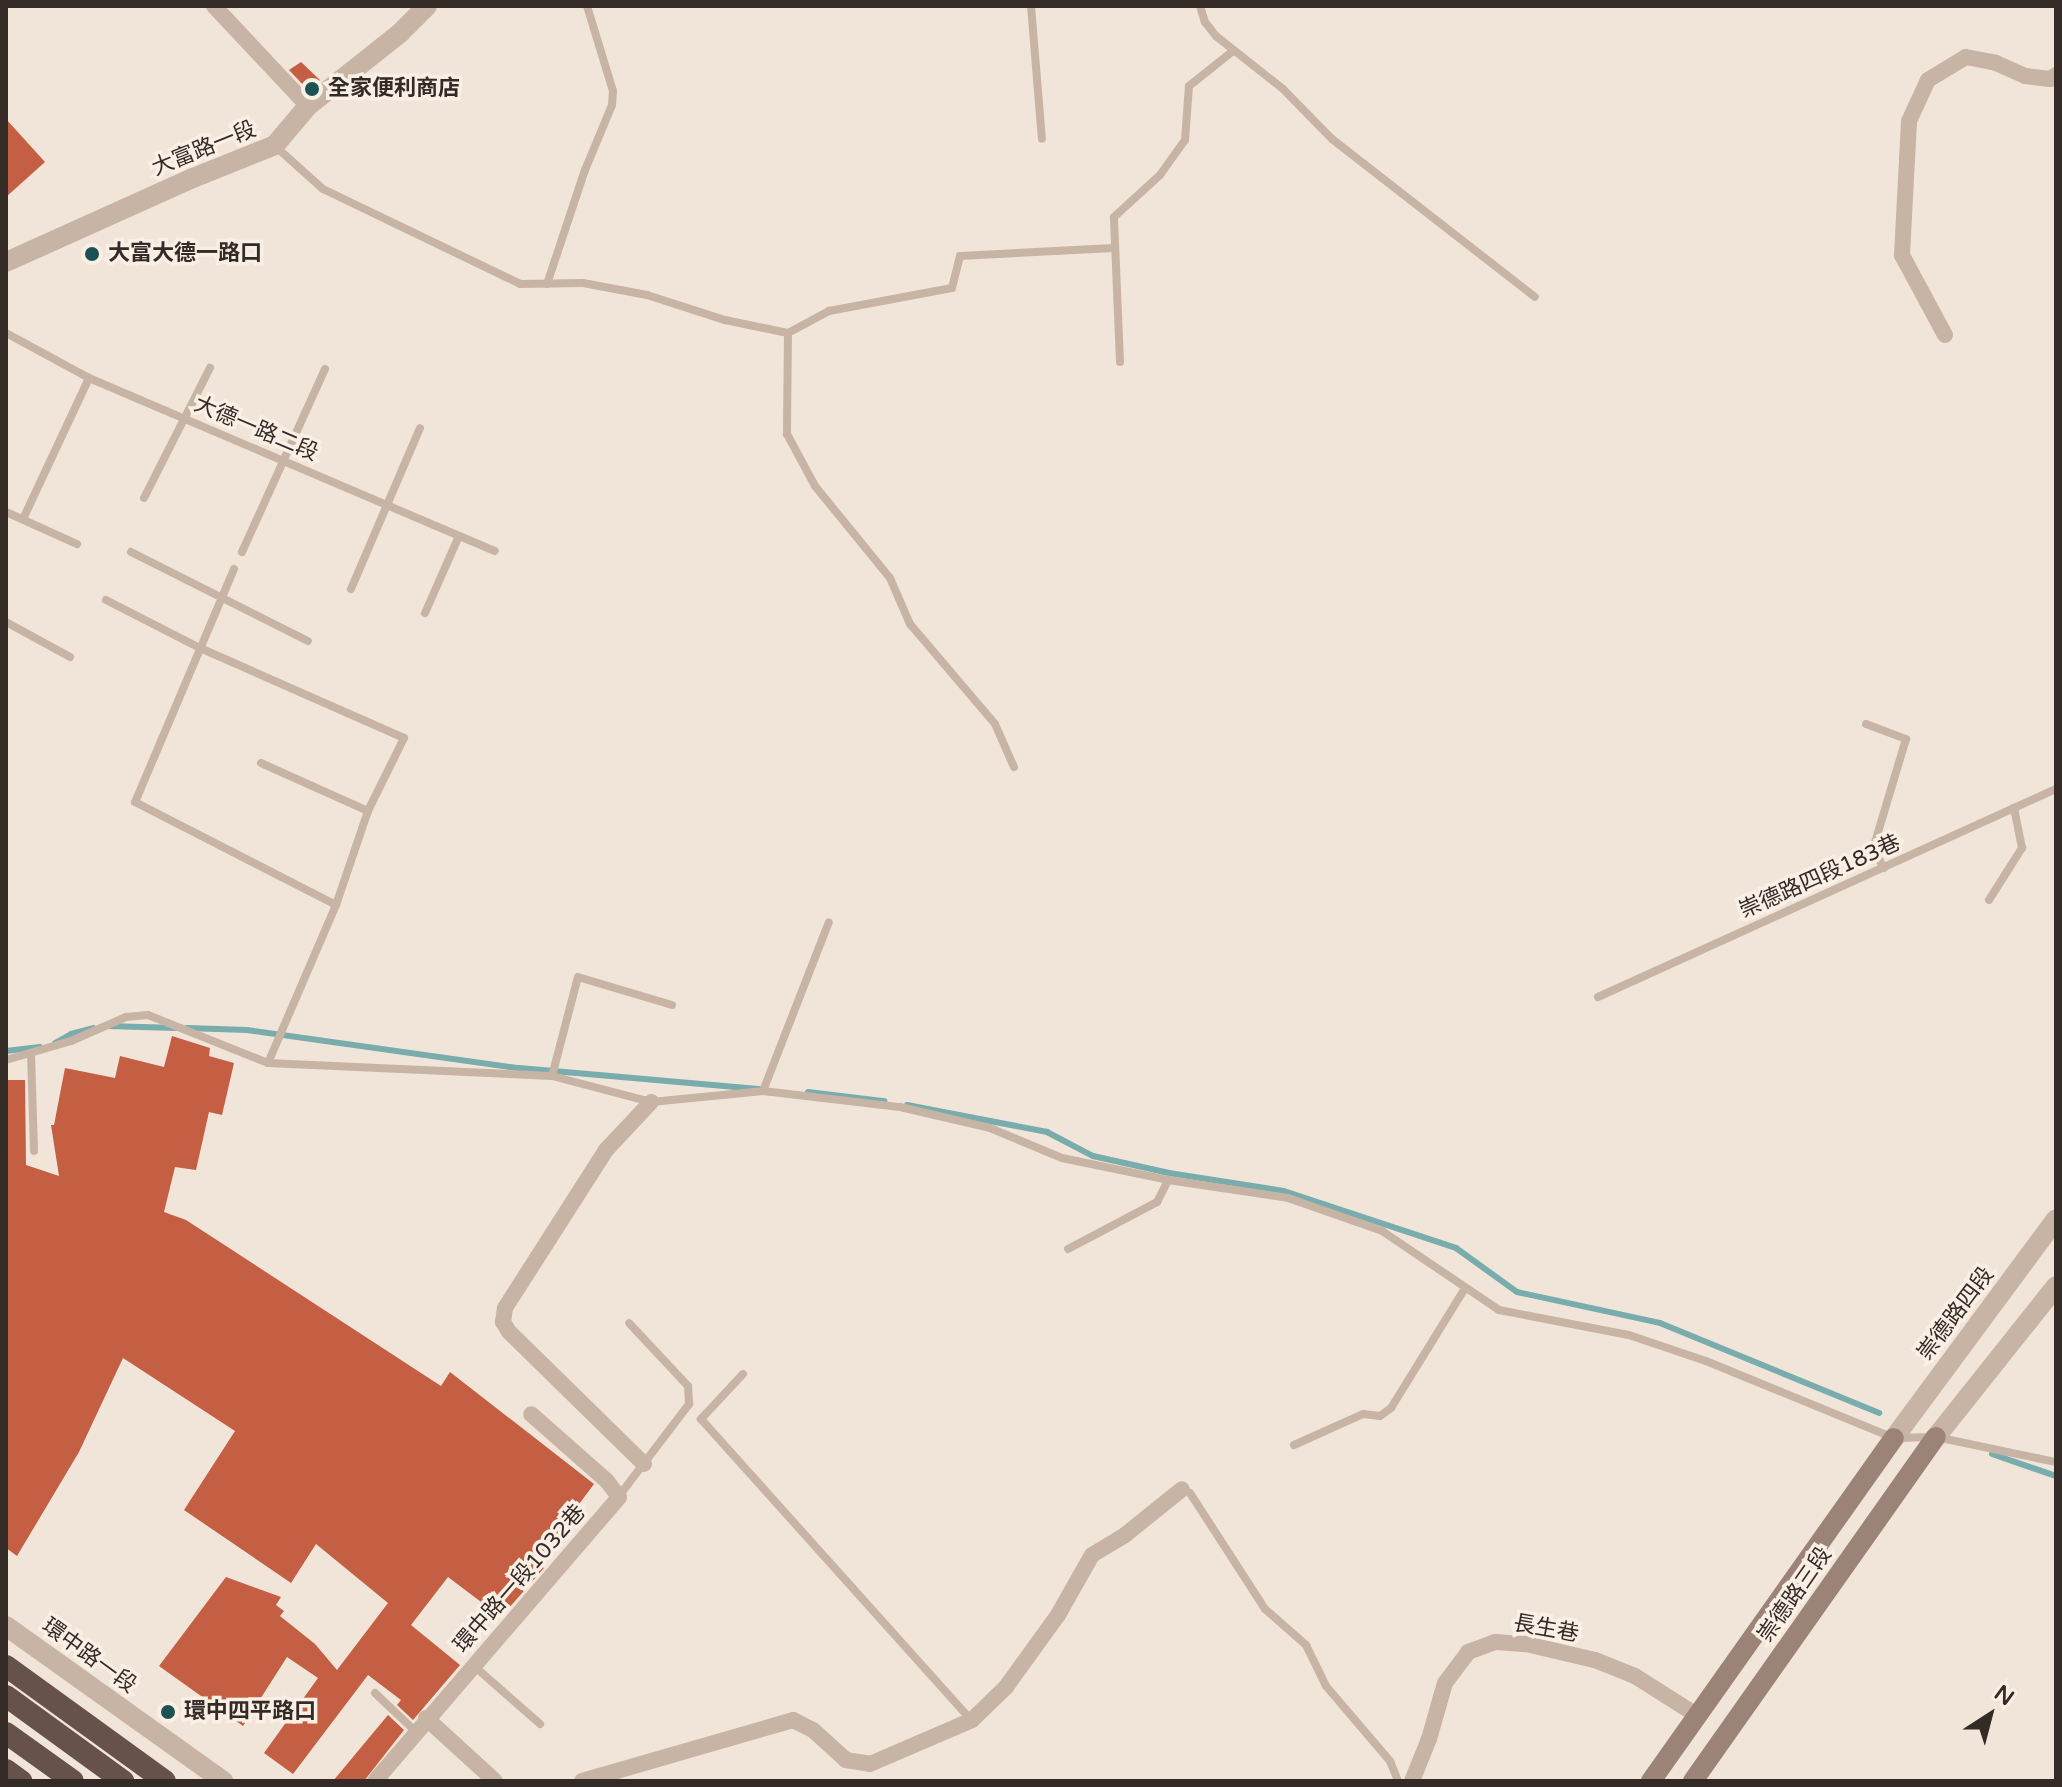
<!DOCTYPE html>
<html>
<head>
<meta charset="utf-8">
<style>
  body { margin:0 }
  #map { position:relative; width:2062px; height:1787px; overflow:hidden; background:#f1e5d9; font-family:"Varela Round","Noto Sans TC",sans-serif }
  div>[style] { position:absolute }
  .stream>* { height:6px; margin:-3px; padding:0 3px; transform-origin:3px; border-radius:3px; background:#78acad }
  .building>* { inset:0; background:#c45f43 }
  .service>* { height:8px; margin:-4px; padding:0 4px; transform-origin:4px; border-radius:4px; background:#c8b4a5 }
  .minor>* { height:16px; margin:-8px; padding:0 8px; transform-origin:8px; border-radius:8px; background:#c8b4a5 }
  .tertiary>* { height:20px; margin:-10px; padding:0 10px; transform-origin:10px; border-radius:10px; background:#c8b4a5 }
  .secondary>* { height:20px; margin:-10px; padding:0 10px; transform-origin:10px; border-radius:10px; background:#9c8377 }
  .trunk>* { height:22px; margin:-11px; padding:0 11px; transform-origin:11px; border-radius:11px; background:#66524a }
  .dots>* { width:22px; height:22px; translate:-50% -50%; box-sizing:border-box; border:4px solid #f9efe5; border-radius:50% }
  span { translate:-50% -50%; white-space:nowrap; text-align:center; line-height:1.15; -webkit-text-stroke:7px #f9efe5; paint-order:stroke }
  .poi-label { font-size:22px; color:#342a26; font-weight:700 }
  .left { translate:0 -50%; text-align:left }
  .street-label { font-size:22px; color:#342a26 }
  .frame { position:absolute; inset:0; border:8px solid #342a26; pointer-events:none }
  .north { position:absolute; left:1950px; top:1675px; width:80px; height:80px; -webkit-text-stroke:6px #f9efe5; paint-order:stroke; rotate:36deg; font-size:22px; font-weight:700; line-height:32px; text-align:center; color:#342a26 }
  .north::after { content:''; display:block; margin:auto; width:28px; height:36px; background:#342a26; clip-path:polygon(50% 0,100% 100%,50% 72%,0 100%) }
</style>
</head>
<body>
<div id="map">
  <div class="stream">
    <div style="left:107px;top:1026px;width:69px;rotate:1.7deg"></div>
    <div style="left:187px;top:1028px;width:60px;rotate:1.9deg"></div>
    <div style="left:247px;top:1030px;width:275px;rotate:8deg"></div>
    <div style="left:519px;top:1068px;width:243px;rotate:5deg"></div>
    <div style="left:55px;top:1043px;width:18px;rotate:-29deg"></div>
    <div style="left:71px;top:1034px;width:23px;rotate:-15deg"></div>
    <div style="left:6px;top:1051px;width:34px;rotate:-7deg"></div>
    <div style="left:808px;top:1092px;width:77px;rotate:6.8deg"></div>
    <div style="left:907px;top:1105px;width:143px;rotate:10.9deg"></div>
    <div style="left:1047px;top:1132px;width:52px;rotate:27.6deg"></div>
    <div style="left:1093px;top:1156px;width:78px;rotate:12.6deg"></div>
    <div style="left:1169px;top:1173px;width:116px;rotate:8.9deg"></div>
    <div style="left:1284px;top:1191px;width:181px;rotate:18.3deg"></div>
    <div style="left:1456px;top:1248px;width:75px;rotate:35.8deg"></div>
    <div style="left:1517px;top:1292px;width:146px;rotate:12.2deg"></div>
    <div style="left:1660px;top:1323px;width:237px;rotate:22.3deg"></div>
    <div style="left:1992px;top:1454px;width:68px;rotate:19deg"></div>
  </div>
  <div class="building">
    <div style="clip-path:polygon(301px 62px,320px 80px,308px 90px,289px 70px)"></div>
    <div style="clip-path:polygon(6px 119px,45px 162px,6px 197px)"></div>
    <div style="clip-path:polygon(172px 1036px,210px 1048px,209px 1056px,234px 1063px,222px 1115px,209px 1112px,196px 1170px,175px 1167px,164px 1212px,186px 1220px,441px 1386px,450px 1372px,594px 1484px,536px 1562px,544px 1568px,501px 1617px,448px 1577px,411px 1625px,460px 1665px,413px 1720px,397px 1705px,401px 1700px,368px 1675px,293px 1774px,264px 1753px,318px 1678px,287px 1657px,243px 1726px,159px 1666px,226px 1577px,281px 1597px,276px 1605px,284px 1611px,280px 1616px,315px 1644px,337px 1670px,388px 1603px,316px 1544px,291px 1583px,184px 1510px,235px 1431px,123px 1358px,79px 1452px,17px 1556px,6px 1548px,6px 1080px,25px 1080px,26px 1165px,59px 1176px,51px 1125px,54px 1125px,65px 1068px,115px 1078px,120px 1056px,164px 1067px)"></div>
    <div style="clip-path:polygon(388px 1715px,404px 1730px,364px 1781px,333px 1781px)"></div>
  </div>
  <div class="service">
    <div style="left:1031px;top:6px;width:133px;rotate:85.3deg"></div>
    <div style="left:1200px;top:6px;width:17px;rotate:73deg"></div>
    <div style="left:1205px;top:22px;width:18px;rotate:52deg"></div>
    <div style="left:1216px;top:36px;width:85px;rotate:38.3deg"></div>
    <div style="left:1283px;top:89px;width:70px;rotate:45.6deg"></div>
    <div style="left:1332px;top:139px;width:257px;rotate:37.9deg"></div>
    <div style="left:275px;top:146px;width:64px;rotate:41.9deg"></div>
    <div style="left:323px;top:189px;width:219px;rotate:25.7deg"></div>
    <div style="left:520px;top:284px;width:63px;rotate:-0.9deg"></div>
    <div style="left:583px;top:283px;width:65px;rotate:10.6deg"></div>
    <div style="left:647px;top:295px;width:82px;rotate:17.8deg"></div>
    <div style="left:725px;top:320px;width:64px;rotate:11.7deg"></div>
    <div style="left:788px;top:333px;width:47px;rotate:-28.2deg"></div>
    <div style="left:829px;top:311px;width:125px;rotate:-10.6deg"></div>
    <div style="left:952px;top:288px;width:33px;rotate:-76deg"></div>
    <div style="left:960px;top:256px;width:154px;rotate:-3deg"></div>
    <div style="left:547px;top:284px;width:120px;rotate:-71.6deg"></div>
    <div style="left:585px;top:170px;width:70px;rotate:-67.4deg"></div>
    <div style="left:612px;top:105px;width:14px;rotate:-86deg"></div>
    <div style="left:613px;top:91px;width:89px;rotate:-107deg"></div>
    <div style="left:6px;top:333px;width:94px;rotate:28.5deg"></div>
    <div style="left:89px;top:378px;width:441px;rotate:23.1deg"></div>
    <div style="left:788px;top:333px;width:101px;rotate:90.6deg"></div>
    <div style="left:787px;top:434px;width:59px;rotate:61.7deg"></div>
    <div style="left:815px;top:486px;width:119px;rotate:50.8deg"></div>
    <div style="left:890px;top:578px;width:50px;rotate:66.5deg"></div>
    <div style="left:910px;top:624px;width:131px;rotate:49.6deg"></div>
    <div style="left:995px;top:724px;width:47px;rotate:66.2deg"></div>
    <div style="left:1120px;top:362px;width:145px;rotate:-92.4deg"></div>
    <div style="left:1114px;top:217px;width:62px;rotate:-42.4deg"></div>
    <div style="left:1160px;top:175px;width:43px;rotate:-54.5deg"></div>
    <div style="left:1185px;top:140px;width:54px;rotate:-85.8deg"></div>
    <div style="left:1189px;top:86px;width:56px;rotate:-38.5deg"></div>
    <div style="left:144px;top:498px;width:146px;rotate:-63.1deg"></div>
    <div style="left:6px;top:512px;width:78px;rotate:24.3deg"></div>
    <div style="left:23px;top:519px;width:156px;rotate:-64.9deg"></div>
    <div style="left:131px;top:552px;width:198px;rotate:26.7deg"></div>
    <div style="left:242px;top:552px;width:201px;rotate:-65.6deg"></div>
    <div style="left:234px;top:569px;width:253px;rotate:113deg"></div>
    <div style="left:135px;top:802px;width:226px;rotate:27.1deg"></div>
    <div style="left:336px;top:905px;width:172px;rotate:113.3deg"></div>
    <div style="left:351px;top:589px;width:175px;rotate:-66.8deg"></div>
    <div style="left:106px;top:600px;width:106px;rotate:27.1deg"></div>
    <div style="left:200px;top:648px;width:223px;rotate:23.8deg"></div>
    <div style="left:404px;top:738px;width:81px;rotate:116.3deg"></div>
    <div style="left:368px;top:811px;width:99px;rotate:108.8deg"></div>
    <div style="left:425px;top:613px;width:84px;rotate:-66.2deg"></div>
    <div style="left:6px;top:622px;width:73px;rotate:28.7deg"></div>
    <div style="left:1866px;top:724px;width:43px;rotate:20.6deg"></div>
    <div style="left:1906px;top:739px;width:115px;rotate:106.7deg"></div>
    <div style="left:1873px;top:849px;width:22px;rotate:60deg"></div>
    <div style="left:261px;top:763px;width:117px;rotate:24.2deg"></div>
    <div style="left:1989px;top:900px;width:62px;rotate:-57.6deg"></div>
    <div style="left:2022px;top:848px;width:41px;rotate:-101.3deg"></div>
    <div style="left:1598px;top:997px;width:503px;rotate:-24.43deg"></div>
    <div style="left:31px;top:1054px;width:97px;rotate:88.2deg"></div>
    <div style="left:6px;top:1060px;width:68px;rotate:-16.3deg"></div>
    <div style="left:71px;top:1041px;width:60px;rotate:-23.6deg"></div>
    <div style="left:126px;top:1017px;width:22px;rotate:-5deg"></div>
    <div style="left:148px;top:1015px;width:129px;rotate:21.8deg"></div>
    <div style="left:268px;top:1063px;width:284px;rotate:2.6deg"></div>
    <div style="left:552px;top:1076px;width:102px;rotate:14.7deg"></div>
    <div style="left:651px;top:1102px;width:113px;rotate:-5.6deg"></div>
    <div style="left:763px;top:1091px;width:138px;rotate:6.7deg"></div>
    <div style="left:900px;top:1107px;width:92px;rotate:13.1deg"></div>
    <div style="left:990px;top:1128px;width:78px;rotate:22.6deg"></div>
    <div style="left:1062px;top:1158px;width:108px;rotate:11.7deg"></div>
    <div style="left:1168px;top:1180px;width:121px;rotate:8.5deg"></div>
    <div style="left:1288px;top:1198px;width:100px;rotate:19.3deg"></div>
    <div style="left:1382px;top:1231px;width:141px;rotate:34deg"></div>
    <div style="left:1499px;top:1310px;width:132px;rotate:10.9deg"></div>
    <div style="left:1629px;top:1335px;width:81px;rotate:18.7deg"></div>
    <div style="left:1706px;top:1361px;width:203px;rotate:22.3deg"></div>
    <div style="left:1894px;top:1438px;width:42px;rotate:-1.4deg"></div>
    <div style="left:1936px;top:1437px;width:123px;rotate:11.8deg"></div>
    <div style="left:552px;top:1076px;width:102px;rotate:-75.3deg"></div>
    <div style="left:578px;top:977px;width:98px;rotate:16.6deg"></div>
    <div style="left:763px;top:1091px;width:181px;rotate:-68.7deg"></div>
    <div style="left:1068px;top:1249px;width:101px;rotate:-27.8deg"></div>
    <div style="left:1157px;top:1202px;width:25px;rotate:-63deg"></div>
    <div style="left:743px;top:1374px;width:62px;rotate:133deg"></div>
    <div style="left:701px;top:1419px;width:404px;rotate:48.1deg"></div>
    <div style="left:1294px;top:1445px;width:76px;rotate:-24.2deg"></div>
    <div style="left:1363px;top:1414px;width:17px;rotate:7deg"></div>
    <div style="left:1380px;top:1416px;width:14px;rotate:-36deg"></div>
    <div style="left:1391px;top:1408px;width:141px;rotate:-58.3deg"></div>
    <div style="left:1190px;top:1493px;width:138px;rotate:57.1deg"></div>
    <div style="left:1265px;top:1609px;width:55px;rotate:41.3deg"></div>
    <div style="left:1306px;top:1645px;width:46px;rotate:64deg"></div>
    <div style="left:1326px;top:1686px;width:99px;rotate:49.5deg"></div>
    <div style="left:1390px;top:1761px;width:22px;rotate:68deg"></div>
    <div style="left:619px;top:1496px;width:116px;rotate:-52.7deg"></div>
    <div style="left:689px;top:1404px;width:18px;rotate:-93deg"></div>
    <div style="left:688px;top:1386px;width:86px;rotate:-133.1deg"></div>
    <div style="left:474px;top:1666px;width:88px;rotate:41.3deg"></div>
    <div style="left:375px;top:1693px;width:55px;rotate:43.5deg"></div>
  </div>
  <div class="minor">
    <div style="left:214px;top:6px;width:137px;rotate:46.8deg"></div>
    <div style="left:1945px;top:335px;width:91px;rotate:-118.3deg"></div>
    <div style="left:1902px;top:255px;width:134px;rotate:-87deg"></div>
    <div style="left:1909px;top:121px;width:45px;rotate:-65.1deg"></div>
    <div style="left:1928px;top:80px;width:44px;rotate:-31.2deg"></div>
    <div style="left:1966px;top:57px;width:31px;rotate:11deg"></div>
    <div style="left:1996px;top:63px;width:32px;rotate:24deg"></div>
    <div style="left:2025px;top:76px;width:25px;rotate:7deg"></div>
    <div style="left:2050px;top:79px;width:7px;rotate:-34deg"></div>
    <div style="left:644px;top:1464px;width:189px;rotate:-135.6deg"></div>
    <div style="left:509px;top:1332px;width:12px;rotate:-121deg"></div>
    <div style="left:503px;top:1322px;width:14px;rotate:-82deg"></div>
    <div style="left:505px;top:1308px;width:188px;rotate:-57.4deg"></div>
    <div style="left:606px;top:1150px;width:66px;rotate:-46.8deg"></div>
    <div style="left:426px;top:1718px;width:93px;rotate:42.4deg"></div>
    <div style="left:375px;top:1781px;width:374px;rotate:-49.3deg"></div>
    <div style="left:619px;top:1497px;width:20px;rotate:-127deg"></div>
    <div style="left:607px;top:1481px;width:101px;rotate:-138.6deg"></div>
    <div style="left:582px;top:1781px;width:220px;rotate:-16.1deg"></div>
    <div style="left:793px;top:1720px;width:22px;rotate:27deg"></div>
    <div style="left:813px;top:1730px;width:45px;rotate:42.3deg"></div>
    <div style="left:846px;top:1760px;width:24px;rotate:9deg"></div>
    <div style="left:870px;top:1764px;width:111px;rotate:-23.3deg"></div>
    <div style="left:972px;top:1720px;width:47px;rotate:-44.1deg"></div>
    <div style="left:1006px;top:1687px;width:89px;rotate:-54.2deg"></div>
    <div style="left:1058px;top:1615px;width:69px;rotate:-60.5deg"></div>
    <div style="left:1092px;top:1555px;width:39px;rotate:-31deg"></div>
    <div style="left:1125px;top:1535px;width:73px;rotate:-38.9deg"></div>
    <div style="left:1412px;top:1781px;width:45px;rotate:-68deg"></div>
    <div style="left:1429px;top:1739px;width:58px;rotate:-74.1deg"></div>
    <div style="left:1445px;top:1683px;width:39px;rotate:-53deg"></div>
    <div style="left:1468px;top:1652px;width:29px;rotate:-20deg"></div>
    <div style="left:1495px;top:1642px;width:31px;rotate:4deg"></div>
    <div style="left:1526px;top:1644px;width:71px;rotate:13.1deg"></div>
    <div style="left:1595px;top:1660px;width:43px;rotate:21.8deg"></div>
    <div style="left:1635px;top:1676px;width:75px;rotate:32.4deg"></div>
  </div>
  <div class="tertiary">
    <div style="left:6px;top:262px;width:205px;rotate:-24.2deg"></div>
    <div style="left:193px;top:178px;width:88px;rotate:-21.9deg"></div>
    <div style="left:275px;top:145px;width:51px;rotate:-49.8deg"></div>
    <div style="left:308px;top:106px;width:117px;rotate:-38.4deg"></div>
    <div style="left:400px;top:33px;width:38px;rotate:-45deg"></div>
    <div style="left:1936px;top:1437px;width:193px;rotate:-51.5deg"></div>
    <div style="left:1894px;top:1438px;width:272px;rotate:-53.5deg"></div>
    <div style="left:6px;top:1626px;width:267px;rotate:35.5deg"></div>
  </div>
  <div class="secondary">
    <div style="left:1651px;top:1781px;width:420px;rotate:-54.7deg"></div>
    <div style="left:1693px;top:1781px;width:421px;rotate:-54.8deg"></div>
  </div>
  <div class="trunk">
    <div style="left:6px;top:1666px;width:196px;rotate:35.9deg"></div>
    <div style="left:6px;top:1696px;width:145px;rotate:36deg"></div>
    <div style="left:6px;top:1733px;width:82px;rotate:35.6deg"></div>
    <div style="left:6px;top:1770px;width:19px;rotate:36deg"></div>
  </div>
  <div class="dots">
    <div style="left:312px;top:89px;background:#1d5255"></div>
    <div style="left:92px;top:254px;background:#1d5255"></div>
    <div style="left:168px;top:1712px;background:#1d5255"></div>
  </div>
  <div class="poi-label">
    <span class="left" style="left:328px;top:89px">全家便利商店</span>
    <span class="left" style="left:108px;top:254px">大富大德一路口</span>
    <span class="left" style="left:184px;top:1712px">環中四平路口</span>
  </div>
  <div class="street-label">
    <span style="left:204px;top:149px;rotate:-22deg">大富路一段</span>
    <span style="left:256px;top:429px;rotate:23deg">大德一路二段</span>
    <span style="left:1820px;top:877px;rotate:-24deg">崇德路四段183巷</span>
    <span style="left:1956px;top:1314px;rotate:-53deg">崇德路四段</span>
    <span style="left:520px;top:1579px;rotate:-49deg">環中路一段1032巷</span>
    <span style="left:1795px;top:1595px;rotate:-55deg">崇德路三段</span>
    <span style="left:1546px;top:1629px;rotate:10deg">長生巷</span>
    <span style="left:89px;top:1656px;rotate:36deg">環中路一段</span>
  </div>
  <div class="frame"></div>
  <div class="north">N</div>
</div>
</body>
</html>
